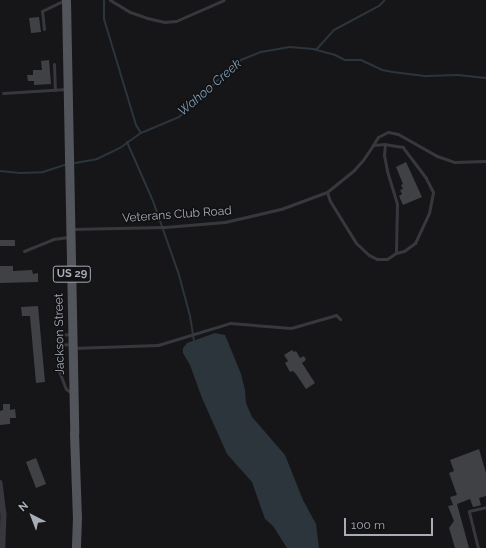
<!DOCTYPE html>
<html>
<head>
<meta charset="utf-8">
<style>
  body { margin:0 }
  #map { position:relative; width:486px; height:548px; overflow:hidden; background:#161618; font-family:Raleway,sans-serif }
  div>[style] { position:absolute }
  .water>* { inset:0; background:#2c353c }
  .stream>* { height:2px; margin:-1px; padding:0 1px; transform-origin:1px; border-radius:1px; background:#2c353c }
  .building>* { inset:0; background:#404145 }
  .lane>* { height:3px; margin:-1.5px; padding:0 1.5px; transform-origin:1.5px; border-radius:1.5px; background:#37383d }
  .street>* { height:5.5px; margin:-2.75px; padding:0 2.75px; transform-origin:2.75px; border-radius:2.75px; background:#37383d }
  .primary>* { height:9px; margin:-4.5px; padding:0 4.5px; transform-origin:4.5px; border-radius:4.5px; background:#53555c }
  span { translate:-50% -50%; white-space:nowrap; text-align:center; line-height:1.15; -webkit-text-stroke:3px #111113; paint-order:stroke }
  .shield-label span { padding:1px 3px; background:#111113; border:1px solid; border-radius:3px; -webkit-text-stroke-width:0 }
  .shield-label { font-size:11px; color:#a8adb8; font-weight:700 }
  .street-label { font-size:12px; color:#a8adb8 }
  .water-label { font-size:13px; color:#7f9bb3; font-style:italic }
  .north { position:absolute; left:12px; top:496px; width:40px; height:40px; -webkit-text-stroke:3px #111113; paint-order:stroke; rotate:318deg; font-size:11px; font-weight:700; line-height:16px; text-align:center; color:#a8adb8 }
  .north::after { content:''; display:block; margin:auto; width:14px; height:18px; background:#a8adb8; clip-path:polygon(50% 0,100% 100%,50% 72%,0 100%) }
  .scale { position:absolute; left:344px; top:518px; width:89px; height:18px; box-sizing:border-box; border:2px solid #a8adb8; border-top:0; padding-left:5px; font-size:12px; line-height:14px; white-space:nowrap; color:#a8adb8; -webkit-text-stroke:3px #111113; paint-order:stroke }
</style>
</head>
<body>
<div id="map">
  <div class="water">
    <div style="clip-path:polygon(215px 333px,225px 335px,230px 347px,241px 374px,245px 390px,246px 403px,252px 417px,285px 455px,303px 500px,316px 524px,319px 548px,287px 548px,273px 526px,265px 519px,252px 482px,227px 454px,202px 398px,190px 365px,183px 353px,183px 348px,187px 343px)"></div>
  </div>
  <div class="stream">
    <div style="left:104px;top:0;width:19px;rotate:90deg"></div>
    <div style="left:104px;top:19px;width:111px;rotate:73.2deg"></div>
    <div style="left:136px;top:125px;width:9px;rotate:58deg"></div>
    <div style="left:316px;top:50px;width:27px;rotate:-48deg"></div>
    <div style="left:334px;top:30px;width:51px;rotate:-28.1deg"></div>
    <div style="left:379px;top:6px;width:8px;rotate:-45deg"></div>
    <div style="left:127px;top:142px;width:64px;rotate:66.2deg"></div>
    <div style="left:153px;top:201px;width:78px;rotate:70.6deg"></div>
    <div style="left:179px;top:275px;width:42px;rotate:75deg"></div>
    <div style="left:190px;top:316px;width:24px;rotate:81deg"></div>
    <div style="left:75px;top:163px;width:22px;rotate:-10deg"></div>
    <div style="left:97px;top:159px;width:25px;rotate:-26deg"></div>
    <div style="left:120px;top:148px;width:26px;rotate:-36deg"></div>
    <div style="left:141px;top:133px;width:41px;rotate:-22.8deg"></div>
    <div style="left:179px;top:117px;width:28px;rotate:-41deg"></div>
    <div style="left:200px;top:99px;width:25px;rotate:-47deg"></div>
    <div style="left:217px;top:81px;width:32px;rotate:-41deg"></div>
    <div style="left:241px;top:60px;width:22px;rotate:-22deg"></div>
    <div style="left:261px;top:52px;width:29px;rotate:-10deg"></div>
    <div style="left:290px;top:47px;width:23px;rotate:5deg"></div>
    <div style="left:313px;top:49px;width:23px;rotate:15deg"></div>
    <div style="left:335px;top:55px;width:11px;rotate:27deg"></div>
    <div style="left:345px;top:60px;width:16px"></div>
    <div style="left:361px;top:60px;width:23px;rotate:25deg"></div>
    <div style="left:382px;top:70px;width:11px;rotate:10deg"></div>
    <div style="left:393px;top:72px;width:34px;rotate:7deg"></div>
    <div style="left:427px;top:76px;width:31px;rotate:-2deg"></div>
    <div style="left:458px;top:75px;width:28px;rotate:6deg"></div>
    <div style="left:0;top:171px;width:20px;rotate:6deg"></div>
    <div style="left:20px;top:173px;width:23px;rotate:-2deg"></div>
    <div style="left:43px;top:172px;width:23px;rotate:-18deg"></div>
  </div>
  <div class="building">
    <div style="clip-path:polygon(39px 17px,41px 32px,31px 33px,29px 18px)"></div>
    <div style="clip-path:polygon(49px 60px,51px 84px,34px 85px,34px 81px,28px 81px,27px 75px,33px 75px,33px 70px,42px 70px,41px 61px)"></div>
    <div style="clip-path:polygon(406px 162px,422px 197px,403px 205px,399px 196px,402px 194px,400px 190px,403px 189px,401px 185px,403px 184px,396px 167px)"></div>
    <div style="clip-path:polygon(0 240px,15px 240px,15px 246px,0 246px)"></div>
    <div style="clip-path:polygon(0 266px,13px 266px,13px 271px,32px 270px,33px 274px,38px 273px,38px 282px,0 283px)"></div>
    <div style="clip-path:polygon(38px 306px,45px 382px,36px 383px,30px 316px,22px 316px,21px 307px)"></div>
    <div style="clip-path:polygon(292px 350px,294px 352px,296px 351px,300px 358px,304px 356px,306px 360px,302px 363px,315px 383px,306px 389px,296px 374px,293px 371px,290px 372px,285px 363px,288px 361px,284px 355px)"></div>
    <div style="clip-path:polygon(3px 404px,10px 404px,10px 410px,15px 409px,16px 418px,10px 418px,10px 424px,0 425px,0 411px,3px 410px)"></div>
    <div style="clip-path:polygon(479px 449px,486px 473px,486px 496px,479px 498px,481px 505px,478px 506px,473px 507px,470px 499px,457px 504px,469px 548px,455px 548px,449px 528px,454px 521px,448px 506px,453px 505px,450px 497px,457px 495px,449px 473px,454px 471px,450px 460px)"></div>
    <div style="clip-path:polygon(36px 458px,46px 484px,36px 488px,26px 462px)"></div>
  </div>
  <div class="lane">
    <div style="left:110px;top:0;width:23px;rotate:31deg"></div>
    <div style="left:130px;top:12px;width:18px;rotate:19deg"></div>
    <div style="left:147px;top:18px;width:17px;rotate:13deg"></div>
    <div style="left:164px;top:22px;width:12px;rotate:-5deg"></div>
    <div style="left:176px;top:21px;width:52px;rotate:-23.6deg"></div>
    <div style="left:44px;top:29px;width:18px;rotate:-96deg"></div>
    <div style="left:42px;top:11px;width:25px;rotate:-26deg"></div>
    <div style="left:54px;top:64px;width:26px;rotate:88deg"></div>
    <div style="left:3px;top:93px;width:64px;rotate:-3.6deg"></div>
    <div style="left:373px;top:145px;width:9px;rotate:-58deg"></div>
    <div style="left:378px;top:137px;width:11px;rotate:-27deg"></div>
    <div style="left:388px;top:132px;width:10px;rotate:11deg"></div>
    <div style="left:398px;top:134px;width:45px;rotate:29.4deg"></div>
    <div style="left:437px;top:156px;width:18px;rotate:19deg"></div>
    <div style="left:454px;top:162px;width:32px;rotate:-2deg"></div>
    <div style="left:327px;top:192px;width:9px;rotate:72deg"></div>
    <div style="left:330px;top:201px;width:49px;rotate:58.2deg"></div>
    <div style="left:356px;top:243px;width:18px;rotate:43deg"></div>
    <div style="left:369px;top:255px;width:9px;rotate:27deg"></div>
    <div style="left:377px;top:259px;width:10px"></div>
    <div style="left:387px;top:259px;width:11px;rotate:-34deg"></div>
    <div style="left:396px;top:253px;width:8px;rotate:-14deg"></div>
    <div style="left:404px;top:251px;width:14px;rotate:-36deg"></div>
    <div style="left:415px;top:243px;width:33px;rotate:-65deg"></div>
    <div style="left:429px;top:213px;width:21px;rotate:-79deg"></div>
    <div style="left:433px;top:192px;width:16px;rotate:-117deg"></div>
    <div style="left:426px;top:178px;width:39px;rotate:-127deg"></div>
    <div style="left:403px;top:147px;width:18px;rotate:-171deg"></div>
    <div style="left:71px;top:229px;width:94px;rotate:-1.2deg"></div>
    <div style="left:165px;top:227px;width:60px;rotate:-4.8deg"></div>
    <div style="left:225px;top:222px;width:57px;rotate:-13.1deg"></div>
    <div style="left:281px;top:209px;width:49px;rotate:-20.3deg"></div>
    <div style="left:327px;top:192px;width:35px;rotate:-39deg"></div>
    <div style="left:354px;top:170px;width:13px;rotate:-48deg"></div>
    <div style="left:363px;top:160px;width:18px;rotate:-56deg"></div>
    <div style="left:373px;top:145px;width:12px;rotate:-5deg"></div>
    <div style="left:385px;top:144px;width:11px;rotate:95deg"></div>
    <div style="left:384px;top:155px;width:16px;rotate:79deg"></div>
    <div style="left:387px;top:171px;width:34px;rotate:73deg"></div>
    <div style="left:397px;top:204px;width:49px;rotate:91.2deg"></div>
    <div style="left:24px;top:251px;width:31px;rotate:-22deg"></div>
    <div style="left:53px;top:239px;width:16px;rotate:-7deg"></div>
    <div style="left:70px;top:344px;width:11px;rotate:175deg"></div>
    <div style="left:59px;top:345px;width:10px;rotate:-90deg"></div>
    <div style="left:59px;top:335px;width:13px;rotate:-4deg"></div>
    <div style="left:59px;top:345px;width:26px;rotate:90deg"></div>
    <div style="left:59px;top:371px;width:19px;rotate:69deg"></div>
    <div style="left:66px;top:389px;width:7px;rotate:34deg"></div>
    <div style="left:73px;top:348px;width:85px;rotate:-2deg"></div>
    <div style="left:158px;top:345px;width:75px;rotate:-17deg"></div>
    <div style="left:230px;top:323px;width:61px;rotate:4.7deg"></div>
    <div style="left:291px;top:328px;width:47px;rotate:-16.1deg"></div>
    <div style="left:336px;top:315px;width:6px;rotate:45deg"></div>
    <div style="left:478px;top:548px;width:38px;rotate:-104deg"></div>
    <div style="left:469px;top:511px;width:17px;rotate:-13deg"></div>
  </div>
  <div class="street">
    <div style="left:0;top:483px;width:31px;rotate:83deg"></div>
    <div style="left:4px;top:514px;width:34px;rotate:92deg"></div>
  </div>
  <div class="primary">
    <div style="left:66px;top:0;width:433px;rotate:88.9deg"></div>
    <div style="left:74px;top:433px;width:84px;rotate:88deg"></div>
    <div style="left:77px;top:517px;width:31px;rotate:92deg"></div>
  </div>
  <div class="shield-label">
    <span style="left:72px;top:274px">US 29</span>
  </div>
  <div class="street-label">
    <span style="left:177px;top:215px;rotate:-4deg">Veterans Club Road</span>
    <span style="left:60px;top:334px;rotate:-91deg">Jackson Street</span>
  </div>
  <div class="water-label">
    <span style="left:210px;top:88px;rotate:-41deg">Wahoo Creek</span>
  </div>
  <div class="north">N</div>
  <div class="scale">100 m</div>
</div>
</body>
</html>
